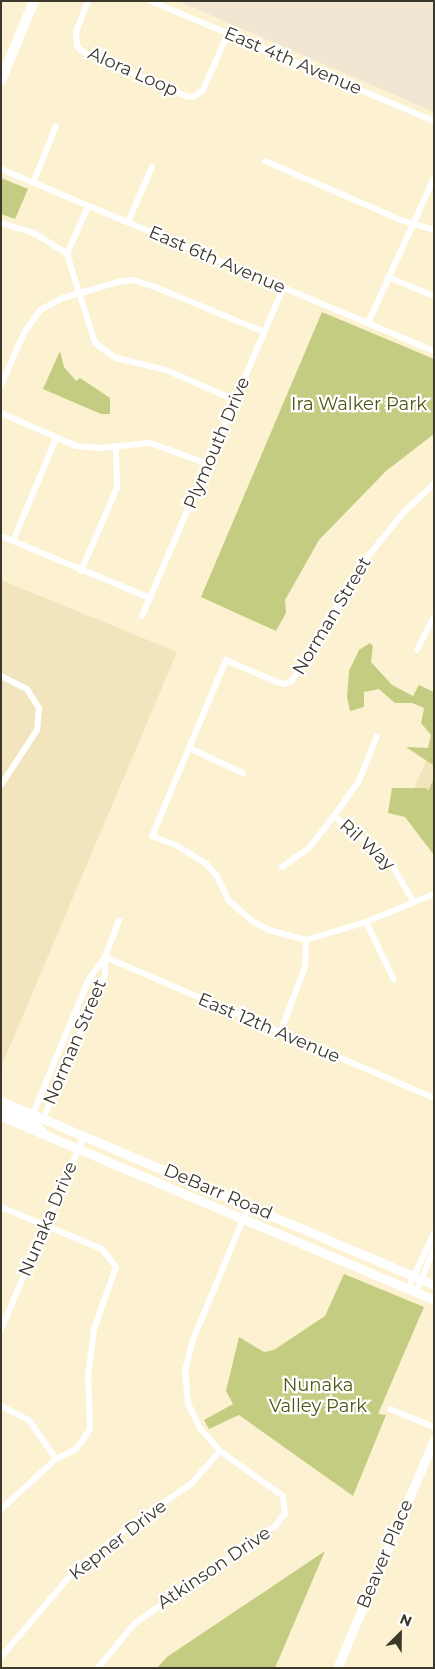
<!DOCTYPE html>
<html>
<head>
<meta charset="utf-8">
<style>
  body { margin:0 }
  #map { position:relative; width:435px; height:1669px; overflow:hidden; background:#fcf1d0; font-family:Montserrat,sans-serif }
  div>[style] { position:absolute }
  .commercial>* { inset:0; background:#f1e6d1 }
  .built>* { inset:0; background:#f2e4bd }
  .green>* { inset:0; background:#c4cc81 }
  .street>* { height:6px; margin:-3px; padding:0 3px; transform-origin:3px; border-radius:3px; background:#fff }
  .secondary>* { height:9px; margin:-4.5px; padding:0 4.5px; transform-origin:4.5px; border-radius:4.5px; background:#fff }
  .primary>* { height:10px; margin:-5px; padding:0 5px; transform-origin:5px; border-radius:5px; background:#fff }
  span { translate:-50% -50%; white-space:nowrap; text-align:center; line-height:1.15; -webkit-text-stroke:4.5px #fff; paint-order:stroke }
  .street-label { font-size:18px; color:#3c382b }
  .park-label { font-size:18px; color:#505513 }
  .frame { position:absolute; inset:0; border:2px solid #3c382b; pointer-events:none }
  .north { position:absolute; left:375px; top:1609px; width:50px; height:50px; -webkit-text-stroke:4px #fff; paint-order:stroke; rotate:23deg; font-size:14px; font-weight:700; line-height:20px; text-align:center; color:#3c382b }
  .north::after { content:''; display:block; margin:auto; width:18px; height:22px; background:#3c382b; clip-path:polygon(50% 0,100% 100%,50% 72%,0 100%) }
</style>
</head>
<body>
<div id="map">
  <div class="commercial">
    <div style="clip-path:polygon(178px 1px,434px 1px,434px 112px,372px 85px)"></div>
  </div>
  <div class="built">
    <div style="clip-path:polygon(1px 580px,177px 652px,1px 1067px)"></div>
    <div style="clip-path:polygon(434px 742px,434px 825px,404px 812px)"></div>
  </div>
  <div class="green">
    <div style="clip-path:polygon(1px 178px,28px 189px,15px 219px,1px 214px)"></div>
    <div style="clip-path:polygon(322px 312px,434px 359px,434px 434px,386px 471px,319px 540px,285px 600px,286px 613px,276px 631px,201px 597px)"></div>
    <div style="clip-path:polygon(60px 351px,64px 367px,76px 381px,80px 378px,110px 398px,110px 414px,101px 414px,43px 389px)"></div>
    <div style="clip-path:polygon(370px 643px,373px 646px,371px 662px,392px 685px,413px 696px,419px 685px,434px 692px,433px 765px,406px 747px,428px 748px,431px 735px,421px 723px,424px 708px,412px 703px,395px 703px,379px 689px,364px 692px,364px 707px,350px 711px,347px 697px,349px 671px,359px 650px)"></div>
    <div style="clip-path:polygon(434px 778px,434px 855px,405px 817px,388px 813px,392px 788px,426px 788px,428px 791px)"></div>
    <div style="clip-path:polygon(344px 1274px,424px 1307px,378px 1414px,386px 1415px,353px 1496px,239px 1415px,209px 1429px,204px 1420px,233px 1404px,226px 1391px,239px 1337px,264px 1352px,274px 1350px,325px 1316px)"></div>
    <div style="clip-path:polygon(325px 1551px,275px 1668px,157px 1668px,167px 1657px)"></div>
  </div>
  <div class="street">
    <div style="left:88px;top:1px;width:33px;rotate:111deg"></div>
    <div style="left:76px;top:32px;width:14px;rotate:86deg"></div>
    <div style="left:77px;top:46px;width:8px;rotate:45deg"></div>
    <div style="left:83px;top:52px;width:112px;rotate:23.1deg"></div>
    <div style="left:186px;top:96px;width:7px;rotate:8deg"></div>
    <div style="left:193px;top:97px;width:12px;rotate:-35deg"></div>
    <div style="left:203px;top:90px;width:62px;rotate:-66.3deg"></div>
    <div style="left:151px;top:1px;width:307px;rotate:23deg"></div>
    <div style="left:265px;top:161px;width:148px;rotate:23.5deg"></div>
    <div style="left:401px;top:220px;width:34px;rotate:17deg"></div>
    <div style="left:1px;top:169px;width:470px;rotate:22.8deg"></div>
    <div style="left:33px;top:183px;width:61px;rotate:-68deg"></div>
    <div style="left:88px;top:206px;width:52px;rotate:113.6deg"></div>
    <div style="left:67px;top:254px;width:93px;rotate:72.5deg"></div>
    <div style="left:95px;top:343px;width:26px;rotate:36deg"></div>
    <div style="left:116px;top:358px;width:51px;rotate:13.5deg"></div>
    <div style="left:166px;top:370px;width:75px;rotate:23.5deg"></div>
    <div style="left:128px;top:222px;width:60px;rotate:-66.4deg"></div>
    <div style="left:1px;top:223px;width:34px;rotate:17deg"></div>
    <div style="left:34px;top:233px;width:39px;rotate:32deg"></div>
    <div style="left:388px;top:277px;width:50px;rotate:22.4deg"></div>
    <div style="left:368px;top:323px;width:159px;rotate:-65.5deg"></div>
    <div style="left:1px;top:385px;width:57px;rotate:-66.1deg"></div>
    <div style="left:24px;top:333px;width:28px;rotate:-55deg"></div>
    <div style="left:40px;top:310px;width:26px;rotate:-28deg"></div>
    <div style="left:63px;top:298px;width:57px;rotate:-16.2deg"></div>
    <div style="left:118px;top:282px;width:15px;rotate:-8deg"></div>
    <div style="left:133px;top:280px;width:23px;rotate:18deg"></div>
    <div style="left:155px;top:287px;width:118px;rotate:22.4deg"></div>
    <div style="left:1px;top:413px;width:82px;rotate:23.7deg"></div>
    <div style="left:76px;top:446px;width:24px;rotate:5deg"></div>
    <div style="left:100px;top:448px;width:50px;rotate:-5.7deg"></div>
    <div style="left:150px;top:443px;width:62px;rotate:19.9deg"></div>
    <div style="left:434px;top:484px;width:41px;rotate:137deg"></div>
    <div style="left:404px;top:512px;width:63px;rotate:129.2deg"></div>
    <div style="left:364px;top:561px;width:140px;rotate:121deg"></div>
    <div style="left:292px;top:681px;width:9px;rotate:162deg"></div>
    <div style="left:283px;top:684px;width:12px;rotate:-160deg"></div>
    <div style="left:272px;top:680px;width:50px;rotate:-156.5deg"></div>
    <div style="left:226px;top:660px;width:191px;rotate:112.8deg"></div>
    <div style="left:152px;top:836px;width:26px;rotate:21deg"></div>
    <div style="left:176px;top:845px;width:36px;rotate:32deg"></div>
    <div style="left:206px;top:864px;width:16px;rotate:47deg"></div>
    <div style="left:217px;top:876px;width:26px;rotate:65deg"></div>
    <div style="left:228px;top:900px;width:32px;rotate:41deg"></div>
    <div style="left:252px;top:921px;width:19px;rotate:28deg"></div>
    <div style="left:269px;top:930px;width:38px;rotate:15deg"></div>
    <div style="left:306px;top:940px;width:63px;rotate:-16.7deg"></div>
    <div style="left:366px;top:922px;width:74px;rotate:-22.4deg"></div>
    <div style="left:1px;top:536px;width:161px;rotate:22.6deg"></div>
    <div style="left:13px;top:541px;width:112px;rotate:-67.3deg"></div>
    <div style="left:81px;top:571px;width:90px;rotate:-66.6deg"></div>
    <div style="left:117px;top:488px;width:42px;rotate:-91.4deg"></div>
    <div style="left:142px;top:616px;width:357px;rotate:-66.7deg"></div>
    <div style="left:417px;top:650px;width:37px;rotate:-63deg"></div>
    <div style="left:1px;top:676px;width:29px;rotate:27deg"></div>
    <div style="left:27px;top:689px;width:22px;rotate:58deg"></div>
    <div style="left:39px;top:708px;width:22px;rotate:95deg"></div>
    <div style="left:37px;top:730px;width:66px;rotate:123.2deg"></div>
    <div style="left:191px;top:749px;width:57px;rotate:24.8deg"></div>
    <div style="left:334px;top:816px;width:72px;rotate:39.4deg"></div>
    <div style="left:390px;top:862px;width:45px;rotate:59.5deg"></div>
    <div style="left:282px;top:867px;width:33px;rotate:-35deg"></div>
    <div style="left:309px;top:848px;width:41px;rotate:-52deg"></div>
    <div style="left:334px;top:816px;width:43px;rotate:-54.5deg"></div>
    <div style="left:359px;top:781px;width:48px;rotate:-68.2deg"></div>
    <div style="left:366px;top:922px;width:64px;rotate:64.2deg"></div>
    <div style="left:105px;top:957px;width:358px;rotate:23.2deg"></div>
    <div style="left:280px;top:1033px;width:71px;rotate:-69.3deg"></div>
    <div style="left:305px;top:967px;width:27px;rotate:-88deg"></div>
    <div style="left:1px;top:1109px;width:38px;rotate:22deg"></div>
    <div style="left:36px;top:1123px;width:8px;rotate:-30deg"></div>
    <div style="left:43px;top:1119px;width:157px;rotate:-66.7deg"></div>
    <div style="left:105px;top:975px;width:18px;rotate:-90deg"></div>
    <div style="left:46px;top:1133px;width:14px;rotate:-135deg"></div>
    <div style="left:36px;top:1123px;width:12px;rotate:-99deg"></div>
    <div style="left:34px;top:1111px;width:143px;rotate:-67.4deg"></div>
    <div style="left:89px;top:979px;width:27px;rotate:-54deg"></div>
    <div style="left:105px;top:957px;width:39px;rotate:-69deg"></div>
    <div style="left:1px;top:1207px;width:109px;rotate:22.6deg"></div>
    <div style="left:102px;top:1249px;width:23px;rotate:52deg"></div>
    <div style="left:116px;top:1267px;width:66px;rotate:109.5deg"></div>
    <div style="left:94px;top:1329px;width:47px;rotate:97.3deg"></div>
    <div style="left:88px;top:1376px;width:53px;rotate:87.8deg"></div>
    <div style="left:90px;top:1429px;width:24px;rotate:125deg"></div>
    <div style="left:76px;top:1449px;width:22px;rotate:153deg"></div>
    <div style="left:56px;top:1459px;width:74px;rotate:137.7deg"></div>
    <div style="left:408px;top:1289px;width:62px;rotate:-65.1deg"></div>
    <div style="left:416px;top:1292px;width:47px;rotate:-67.3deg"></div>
    <div style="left:1px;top:1329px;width:210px;rotate:-66.7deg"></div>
    <div style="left:1px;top:1406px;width:31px;rotate:27deg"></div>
    <div style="left:29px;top:1420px;width:47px;rotate:55.3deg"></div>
    <div style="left:390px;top:1409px;width:48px;rotate:22.2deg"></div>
    <div style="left:1px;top:1657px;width:116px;rotate:-49.6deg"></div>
    <div style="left:76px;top:1569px;width:79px;rotate:-38.3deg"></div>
    <div style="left:138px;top:1520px;width:64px;rotate:-34.2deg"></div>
    <div style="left:191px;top:1484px;width:44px;rotate:-48.7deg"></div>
    <div style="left:98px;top:1668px;width:58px;rotate:-50.6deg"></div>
    <div style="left:135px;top:1623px;width:170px;rotate:-34.7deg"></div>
    <div style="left:275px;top:1526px;width:16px;rotate:-52deg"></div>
    <div style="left:285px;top:1513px;width:17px;rotate:-97deg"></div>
    <div style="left:283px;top:1496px;width:77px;rotate:-144.5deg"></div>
    <div style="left:220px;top:1451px;width:30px;rotate:-131deg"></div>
    <div style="left:200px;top:1428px;width:28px;rotate:-116deg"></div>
    <div style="left:188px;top:1403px;width:32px;rotate:-95deg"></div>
    <div style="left:185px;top:1371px;width:30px;rotate:-76deg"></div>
    <div style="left:192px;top:1342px;width:148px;rotate:-67.4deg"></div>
  </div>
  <div class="secondary">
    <div style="left:1px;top:1101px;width:470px;rotate:23deg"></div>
    <div style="left:1px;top:1116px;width:470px;rotate:23deg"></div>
    <div style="left:337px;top:1668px;width:248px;rotate:-67deg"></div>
  </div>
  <div class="primary">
    <div style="left:1px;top:80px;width:86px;rotate:-67.3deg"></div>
  </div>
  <div class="street-label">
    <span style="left:293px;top:61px;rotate:23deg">East 4th Avenue</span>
    <span style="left:133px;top:72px;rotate:24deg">Alora Loop</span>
    <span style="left:217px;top:260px;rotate:23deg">East 6th Avenue</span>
    <span style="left:217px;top:443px;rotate:-67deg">Plymouth Drive</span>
    <span style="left:332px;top:616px;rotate:-59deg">Norman Street</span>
    <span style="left:367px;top:845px;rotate:42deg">Ril Way</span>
    <span style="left:269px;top:1028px;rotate:23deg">East 12th Avenue</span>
    <span style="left:75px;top:1042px;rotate:-67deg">Norman Street</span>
    <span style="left:218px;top:1192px;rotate:23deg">DeBarr Road</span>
    <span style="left:48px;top:1219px;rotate:-67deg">Nunaka Drive</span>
    <span style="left:118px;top:1540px;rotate:-38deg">Kepner Drive</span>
    <span style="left:385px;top:1554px;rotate:-67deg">Beaver Place</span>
    <span style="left:214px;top:1568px;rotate:-34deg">Atkinson Drive</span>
  </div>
  <div class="park-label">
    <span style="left:359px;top:404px">Ira Walker Park</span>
    <span style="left:318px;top:1396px">Nunaka<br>Valley Park</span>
  </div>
  <div class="frame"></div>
  <div class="north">N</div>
</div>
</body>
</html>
